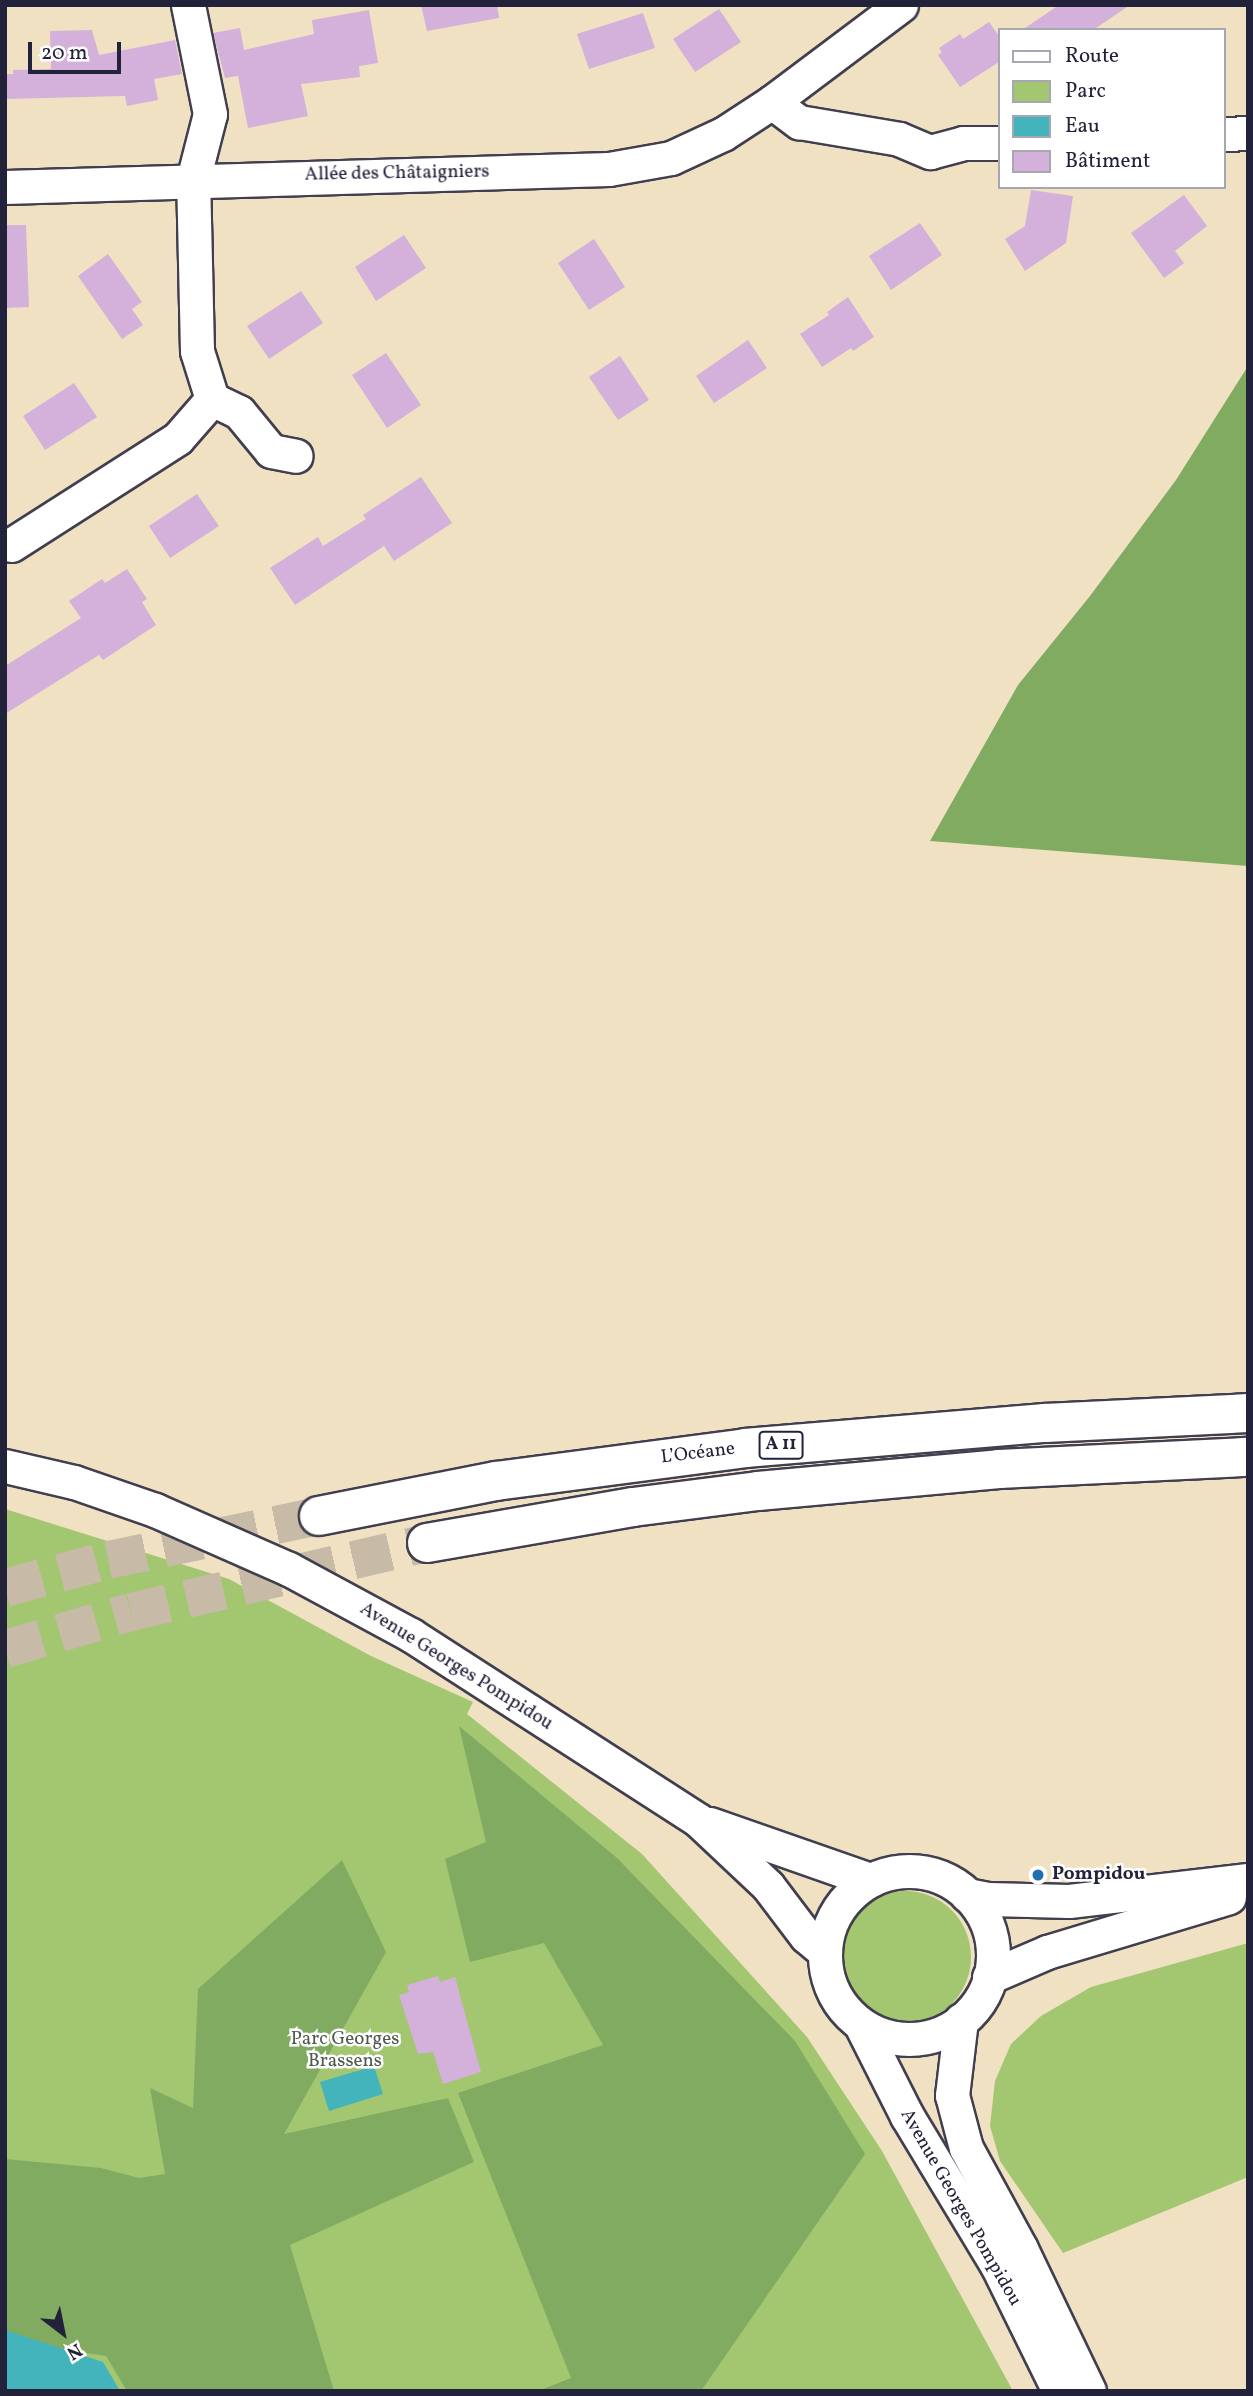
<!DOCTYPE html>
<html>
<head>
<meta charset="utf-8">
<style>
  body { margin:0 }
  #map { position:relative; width:1253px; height:2396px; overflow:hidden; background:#f0e1c3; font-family:Vollkorn,serif }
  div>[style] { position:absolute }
  .green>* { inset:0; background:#a3c670 }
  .round { border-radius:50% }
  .forest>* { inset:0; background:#82ab62 }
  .water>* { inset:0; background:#44b4bc }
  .building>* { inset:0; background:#d3b1da }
  .highway-tunnel>* { height:38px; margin-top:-19px; transform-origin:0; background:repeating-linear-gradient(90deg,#c7bba8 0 38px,transparent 0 57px) }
  .roads { filter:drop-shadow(2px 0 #413f4f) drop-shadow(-2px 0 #413f4f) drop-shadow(0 2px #413f4f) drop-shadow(0 -2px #413f4f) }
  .minor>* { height:33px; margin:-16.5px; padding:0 16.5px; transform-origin:16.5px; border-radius:16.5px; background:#fff }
  .minor>.ring { margin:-16.5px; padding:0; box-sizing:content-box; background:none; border:33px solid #fff; border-radius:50% }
  .highway>* { height:38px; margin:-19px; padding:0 19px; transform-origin:19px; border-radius:19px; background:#fff }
  .dots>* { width:19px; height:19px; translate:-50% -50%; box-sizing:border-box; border:4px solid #fff; border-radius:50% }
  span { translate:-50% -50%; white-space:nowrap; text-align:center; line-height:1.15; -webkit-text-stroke:5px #fff; paint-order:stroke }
  .shield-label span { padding:2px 5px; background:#fff; border:2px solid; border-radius:5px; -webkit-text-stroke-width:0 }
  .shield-label { font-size:18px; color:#22223b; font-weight:700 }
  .street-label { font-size:19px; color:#22223b }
  .poi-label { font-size:19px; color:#22223b; font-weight:700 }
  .left { translate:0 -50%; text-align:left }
  .park-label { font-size:19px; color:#4f5b4e }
  .frame { position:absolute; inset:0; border:7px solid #22223b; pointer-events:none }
  .legend { position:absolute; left:998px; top:28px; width:228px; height:161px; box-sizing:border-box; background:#fff; border:2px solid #a7a7b1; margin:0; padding:9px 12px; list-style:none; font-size:21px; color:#22223b }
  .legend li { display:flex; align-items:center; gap:14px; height:35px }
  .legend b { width:35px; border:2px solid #a7a7b1 }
  .north { position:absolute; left:28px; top:2298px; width:70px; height:70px; -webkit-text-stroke:5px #fff; paint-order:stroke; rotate:148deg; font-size:19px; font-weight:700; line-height:28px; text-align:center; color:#22223b }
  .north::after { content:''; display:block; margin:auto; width:24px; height:32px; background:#22223b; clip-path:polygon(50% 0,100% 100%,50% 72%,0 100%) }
  .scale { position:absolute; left:28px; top:42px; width:93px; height:32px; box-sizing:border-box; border:4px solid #22223b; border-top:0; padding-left:9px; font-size:21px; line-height:24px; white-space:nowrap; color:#22223b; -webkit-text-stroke:5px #fff; paint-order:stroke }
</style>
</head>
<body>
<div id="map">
  <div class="green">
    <div style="clip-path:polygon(5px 1509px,229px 1579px,371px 1656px,473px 1702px,467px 1714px,642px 1854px,807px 2037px,882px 2151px,1013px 2391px,5px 2391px)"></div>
    <div class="round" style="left:839px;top:1891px;width:132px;height:132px"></div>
    <div style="clip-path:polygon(1248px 1943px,1248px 2177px,1063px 2253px,1000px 2161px,990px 2126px,995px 2081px,1011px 2044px,1041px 2016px,1091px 1987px)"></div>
  </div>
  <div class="forest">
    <div style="clip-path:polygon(1248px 366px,1248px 866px,930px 841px,1018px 685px,1090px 596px,1176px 480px)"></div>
    <div style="clip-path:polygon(459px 1726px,617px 1858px,795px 2041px,865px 2154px,701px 2391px,538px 2391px,571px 2378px,458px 2093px,603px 2045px,544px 1943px,470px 1962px,445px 1859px,486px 1842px)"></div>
    <div style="clip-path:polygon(342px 1860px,386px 1952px,284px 2134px,448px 2098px,474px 2162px,290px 2245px,334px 2391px,127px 2391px,106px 2356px,5px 2340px,5px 2159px,101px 2168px,139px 2178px,165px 2174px,150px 2088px,193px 2108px,198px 1989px)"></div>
  </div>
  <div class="water">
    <div style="clip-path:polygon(374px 2066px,383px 2094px,329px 2111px,320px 2082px)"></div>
    <div style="clip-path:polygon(5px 2330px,103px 2362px,120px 2391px,5px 2391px)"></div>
  </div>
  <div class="building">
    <div style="clip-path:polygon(421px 5px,497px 5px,499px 18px,427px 31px)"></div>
    <div style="clip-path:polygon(1059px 5px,1130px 5px,1093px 30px,1022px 30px)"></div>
    <div style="clip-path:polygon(719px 9px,741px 42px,695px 72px,673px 39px)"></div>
    <div style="clip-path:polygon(369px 10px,378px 63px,359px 66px,360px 77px,301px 84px,308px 116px,248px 128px,238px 76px,225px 78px,213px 33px,240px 28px,244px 50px,314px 34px,312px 20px)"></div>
    <div style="clip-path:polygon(643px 13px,655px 48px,589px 69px,577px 34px)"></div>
    <div style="clip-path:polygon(989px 22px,999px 36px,999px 62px,960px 87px,938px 55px,942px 52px,939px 48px,960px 34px,963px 39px)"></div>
    <div style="clip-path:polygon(92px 30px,99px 55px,175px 40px,182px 74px,154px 79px,158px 100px,127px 106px,125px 96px,5px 99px,5px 74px,13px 74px,13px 70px,51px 69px,50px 31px)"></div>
    <div style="clip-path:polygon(1031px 190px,1073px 196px,1066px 243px,1025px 271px,1005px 239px,1025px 226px)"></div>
    <div style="clip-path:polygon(1184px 195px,1207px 226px,1175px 251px,1184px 263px,1164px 278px,1131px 233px)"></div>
    <div style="clip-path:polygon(920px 223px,942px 255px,891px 290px,869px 256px)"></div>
    <div style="clip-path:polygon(5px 225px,26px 225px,29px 307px,5px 308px)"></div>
    <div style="clip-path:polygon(404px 235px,426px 268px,376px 301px,355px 267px)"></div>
    <div style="clip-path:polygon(594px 239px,625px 287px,589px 310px,558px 263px)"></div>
    <div style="clip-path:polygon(108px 254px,142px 302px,132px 309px,143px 325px,122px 339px,78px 276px)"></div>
    <div style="clip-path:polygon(301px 291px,323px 323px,269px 359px,247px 326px)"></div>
    <div style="clip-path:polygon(848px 297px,874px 337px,853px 351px,851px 348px,822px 367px,800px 334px,829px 315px,827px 312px)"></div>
    <div style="clip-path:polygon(748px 340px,767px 368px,714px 403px,696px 376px)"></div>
    <div style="clip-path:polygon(386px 353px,421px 405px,387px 428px,352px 375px)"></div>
    <div style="clip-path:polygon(620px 356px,649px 400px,618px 420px,589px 377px)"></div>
    <div style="clip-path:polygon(74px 383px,97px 417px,45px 450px,23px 416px)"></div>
    <div style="clip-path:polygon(421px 477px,452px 523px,394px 561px,384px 546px,295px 605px,270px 568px,318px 537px,323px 546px,366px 519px,363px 515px)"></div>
    <div style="clip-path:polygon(197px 494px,219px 526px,170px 558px,149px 526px)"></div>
    <div style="clip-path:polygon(127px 569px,147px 599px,142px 602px,156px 625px,103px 660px,99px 655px,5px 714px,5px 666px,81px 618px,69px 601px,102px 579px,105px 583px)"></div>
    <div style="clip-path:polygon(438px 1976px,440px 1982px,455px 1977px,481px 2072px,443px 2084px,433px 2052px,418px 2054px,399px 1995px,409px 1992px,407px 1985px)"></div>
  </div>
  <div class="highway-tunnel">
    <div style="left:5px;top:1588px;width:107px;rotate:-15.2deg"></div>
    <div style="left:108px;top:1560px;width:216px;rotate:-11.8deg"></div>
    <div style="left:5px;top:1649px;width:131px;rotate:-16.4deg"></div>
    <div style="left:131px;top:1612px;width:304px;rotate:-13.1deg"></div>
  </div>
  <div class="roads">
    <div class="minor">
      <div style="left:772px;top:102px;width:34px;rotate:37deg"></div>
      <div style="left:799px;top:122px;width:101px;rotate:9.6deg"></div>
      <div style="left:899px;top:139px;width:34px;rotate:23deg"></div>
      <div style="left:930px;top:152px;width:34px;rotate:-15deg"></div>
      <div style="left:963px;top:143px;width:36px"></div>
      <div style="left:1223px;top:134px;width:25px;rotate:-2deg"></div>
      <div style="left:5px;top:187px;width:604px;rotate:-1.71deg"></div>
      <div style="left:609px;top:169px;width:63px;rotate:-10.1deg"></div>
      <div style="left:671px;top:158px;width:57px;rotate:-24.8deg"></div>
      <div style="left:723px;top:134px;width:59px;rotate:-33.1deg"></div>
      <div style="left:772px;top:102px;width:161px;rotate:-36.9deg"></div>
      <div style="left:212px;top:399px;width:30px;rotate:26deg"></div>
      <div style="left:239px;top:412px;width:50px;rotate:50.6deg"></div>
      <div style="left:271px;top:451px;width:25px;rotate:11deg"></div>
      <div style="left:11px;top:545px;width:198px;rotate:-32.6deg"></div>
      <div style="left:178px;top:438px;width:52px;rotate:-48.9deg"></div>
      <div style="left:212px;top:399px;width:50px;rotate:-107.4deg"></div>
      <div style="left:197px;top:351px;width:171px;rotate:-91.3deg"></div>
      <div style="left:193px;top:180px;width:68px;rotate:-75.6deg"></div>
      <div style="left:210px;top:114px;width:111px;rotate:-101.4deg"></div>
      <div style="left:5px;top:1466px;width:71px;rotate:13.1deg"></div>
      <div style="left:74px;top:1482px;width:86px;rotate:19.1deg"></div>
      <div style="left:155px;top:1510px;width:146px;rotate:23.8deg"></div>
      <div style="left:289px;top:1569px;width:139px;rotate:28.4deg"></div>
      <div style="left:411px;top:1635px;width:341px;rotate:32.8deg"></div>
      <div style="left:698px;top:1820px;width:96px;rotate:43.3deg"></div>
      <div style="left:768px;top:1886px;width:63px;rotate:52.8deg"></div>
      <div style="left:806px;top:1936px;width:25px;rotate:40deg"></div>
      <div style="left:710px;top:1824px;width:170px;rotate:19.3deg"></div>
      <div class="ring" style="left:825px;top:1871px;width:135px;height:135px"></div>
      <div style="left:967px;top:1895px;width:21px;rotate:11deg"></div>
      <div style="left:988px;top:1899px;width:81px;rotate:1.4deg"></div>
      <div style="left:1069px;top:1901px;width:180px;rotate:-6.7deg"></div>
      <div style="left:989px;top:1977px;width:63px;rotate:-23.3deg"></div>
      <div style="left:1047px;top:1952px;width:190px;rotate:-16.8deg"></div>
      <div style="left:961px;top:2020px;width:76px;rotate:96.8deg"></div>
      <div style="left:952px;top:2095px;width:55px;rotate:75.2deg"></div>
      <div style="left:966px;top:2148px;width:115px;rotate:61.4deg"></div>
      <div style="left:1021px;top:2249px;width:157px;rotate:64.4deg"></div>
      <div style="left:861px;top:2025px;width:102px;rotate:63.2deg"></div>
      <div style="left:907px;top:2116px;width:174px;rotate:58.9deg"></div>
      <div style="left:997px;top:2265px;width:140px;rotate:63.8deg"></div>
    </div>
    <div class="highway">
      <div style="left:319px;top:1516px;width:180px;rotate:-11.2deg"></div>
      <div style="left:496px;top:1481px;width:251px;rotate:-7.5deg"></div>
      <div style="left:745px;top:1448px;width:301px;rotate:-4.8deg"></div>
      <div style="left:1045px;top:1423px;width:203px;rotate:-2.8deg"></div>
      <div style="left:427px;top:1543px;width:209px;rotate:-9.9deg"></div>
      <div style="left:633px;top:1507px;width:126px;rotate:-7.3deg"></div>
      <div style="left:758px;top:1491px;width:242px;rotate:-5.2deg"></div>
      <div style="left:999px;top:1469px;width:249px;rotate:-2.8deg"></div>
    </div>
  </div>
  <div class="dots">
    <div style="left:1038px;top:1875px;background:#1f6fb2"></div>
  </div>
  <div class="shield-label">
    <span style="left:781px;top:1445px">A 11</span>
  </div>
  <div class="street-label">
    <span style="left:397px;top:174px;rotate:-1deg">Allée des Châtaigniers</span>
    <span style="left:698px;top:1454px;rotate:-7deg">L’Océane</span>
    <span style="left:456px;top:1667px;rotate:32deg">Avenue Georges Pompidou</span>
    <span style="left:960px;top:2208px;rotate:60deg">Avenue Georges Pompidou</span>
  </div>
  <div class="poi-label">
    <span class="left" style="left:1052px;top:1875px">Pompidou</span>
  </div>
  <div class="park-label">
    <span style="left:345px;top:2051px">Parc Georges<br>Brassens</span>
  </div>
  <div class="frame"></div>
  <ul class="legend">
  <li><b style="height:9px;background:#fff"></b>Route</li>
  <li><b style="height:19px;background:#a3c670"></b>Parc</li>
  <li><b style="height:19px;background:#44b4bc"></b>Eau</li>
  <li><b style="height:19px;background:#d3b1da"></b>Bâtiment</li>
  </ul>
  <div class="north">N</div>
  <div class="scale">20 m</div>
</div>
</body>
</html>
